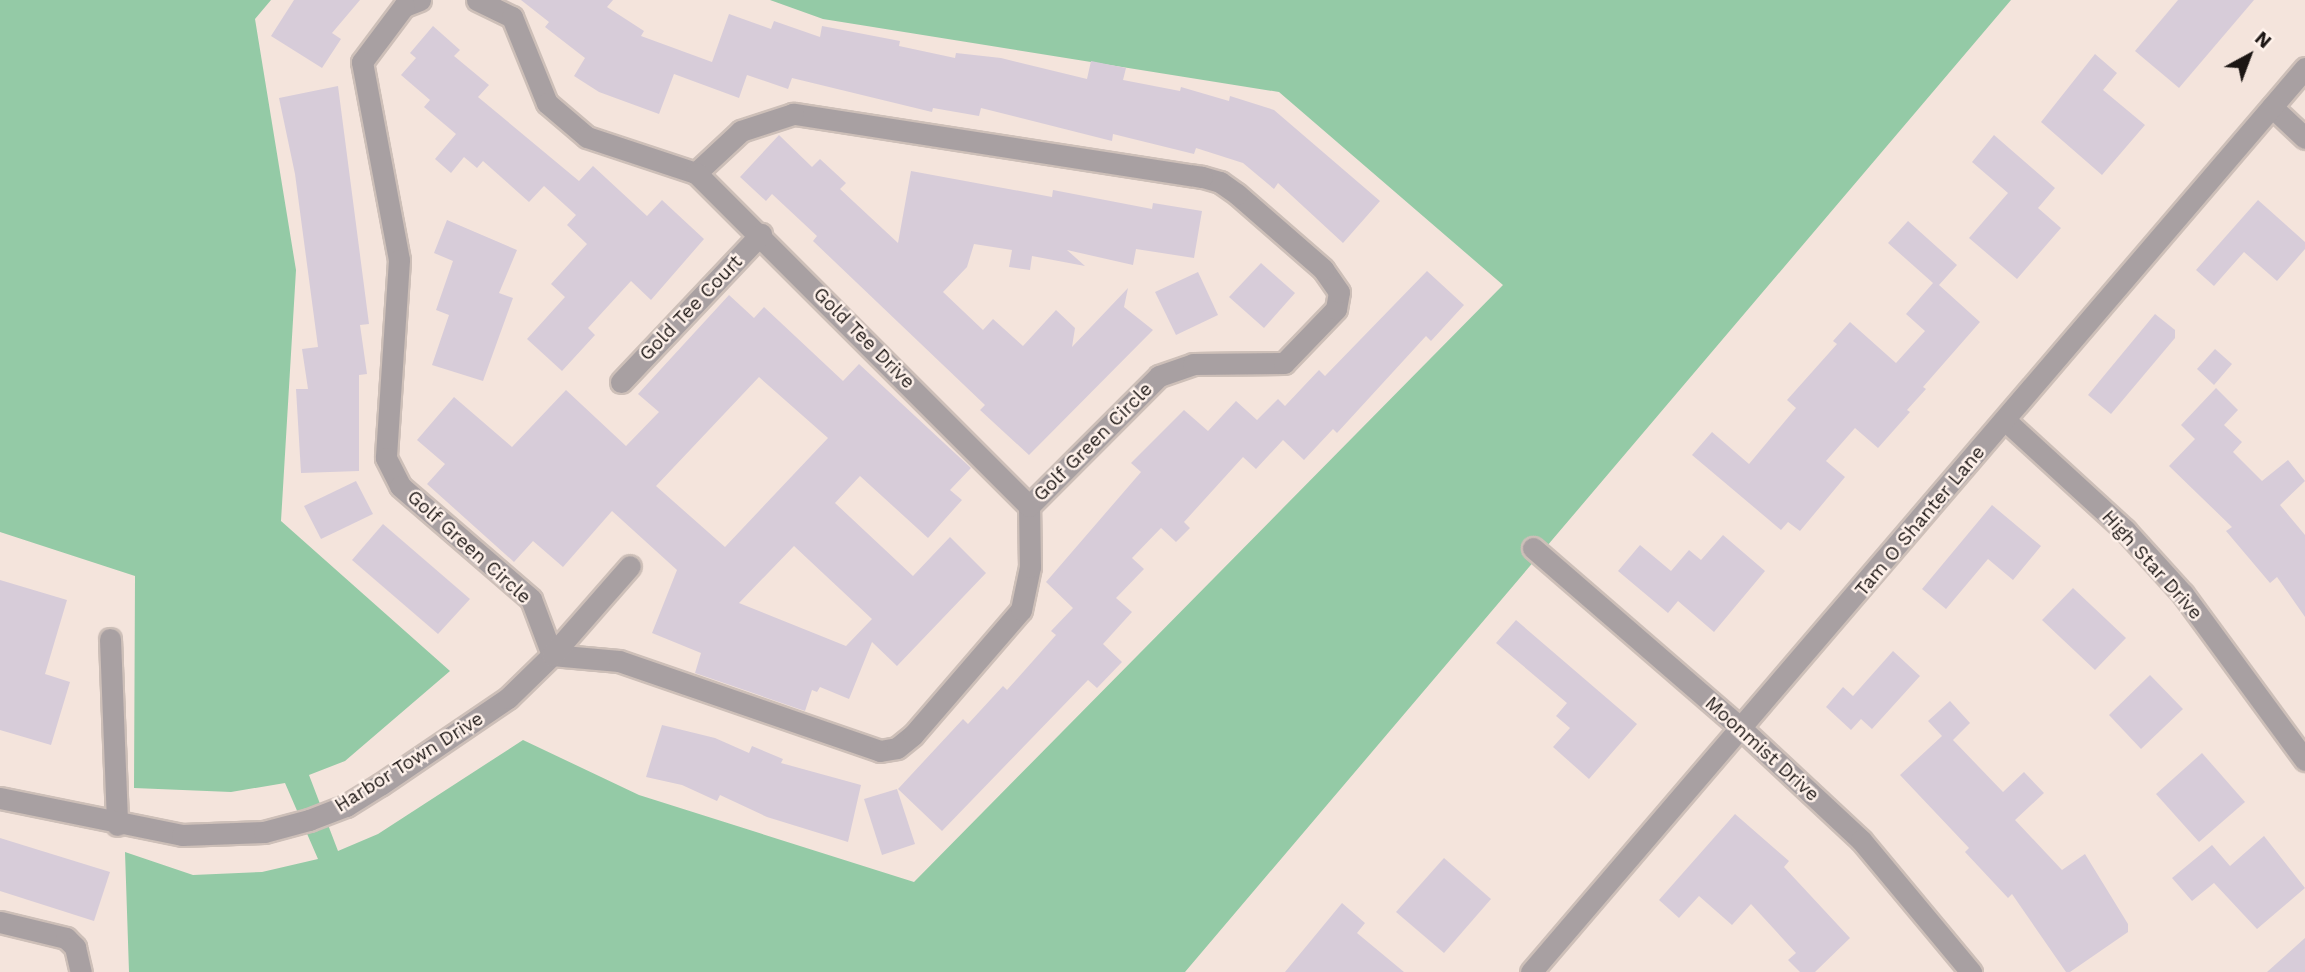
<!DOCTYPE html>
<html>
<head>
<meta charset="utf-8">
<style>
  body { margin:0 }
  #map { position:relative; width:2305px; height:972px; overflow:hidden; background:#f4e4dc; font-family:"Work Sans",sans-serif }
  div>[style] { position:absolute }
  .green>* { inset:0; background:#94caa6 }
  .building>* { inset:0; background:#d7ccd9 }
  .roads { filter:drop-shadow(2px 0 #cdbfb8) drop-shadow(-2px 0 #cdbfb8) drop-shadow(0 2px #cdbfb8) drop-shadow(0 -2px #cdbfb8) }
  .minor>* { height:21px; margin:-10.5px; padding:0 10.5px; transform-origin:10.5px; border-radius:10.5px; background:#a8a0a2 }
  span { translate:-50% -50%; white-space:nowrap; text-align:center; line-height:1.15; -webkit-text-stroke:5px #fff2eb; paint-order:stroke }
  .street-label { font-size:19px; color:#1c1614 }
  .north { position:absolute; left:2214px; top:21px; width:70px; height:70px; -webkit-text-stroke:5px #fff2eb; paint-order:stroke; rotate:41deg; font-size:19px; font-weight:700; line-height:28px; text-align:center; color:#1c1614 }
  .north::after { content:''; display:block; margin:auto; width:24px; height:32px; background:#1c1614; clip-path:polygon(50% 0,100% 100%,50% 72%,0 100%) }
</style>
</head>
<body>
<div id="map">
  <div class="green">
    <div style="clip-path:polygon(0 0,271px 0,255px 19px,296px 270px,281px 521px,450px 671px,345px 761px,309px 775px,338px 851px,378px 834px,523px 740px,639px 795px,914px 882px,1503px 285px,1279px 92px,823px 19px,770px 0,2011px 0,1185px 972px,129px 972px,125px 852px,193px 875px,262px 872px,318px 859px,285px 783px,231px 792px,134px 788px,135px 576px,0 532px)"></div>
  </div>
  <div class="building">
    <div style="clip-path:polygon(294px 0,360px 0,332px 33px,341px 39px,322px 68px,271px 36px)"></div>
    <div style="clip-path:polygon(521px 0,613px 0,607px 7px,644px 31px,641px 36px,712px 62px,729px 14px,771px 29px,774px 21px,820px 37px,822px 26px,900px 41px,899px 46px,955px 58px,956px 53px,1001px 58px,1087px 79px,1091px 61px,1126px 68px,1123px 80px,1180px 91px,1181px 87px,1229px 101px,1230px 96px,1274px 110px,1380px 201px,1343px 243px,1278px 183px,1274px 189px,1243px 163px,1196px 148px,1194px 154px,1113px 134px,1112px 141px,981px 108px,979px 116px,933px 108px,932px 112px,792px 78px,788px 89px,747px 75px,739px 98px,674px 74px,659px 114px,599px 92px,574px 76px,585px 58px,545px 27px,549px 22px)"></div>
    <div style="clip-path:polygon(2178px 0,2254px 0,2179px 88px,2135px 51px)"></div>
    <div style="clip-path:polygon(433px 26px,460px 50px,454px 56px,489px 85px,478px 97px,579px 181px,593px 166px,647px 216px,662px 200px,704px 239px,651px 300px,631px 281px,588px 328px,595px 335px,562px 371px,527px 339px,565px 297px,551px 284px,587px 244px,567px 225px,576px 215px,544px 186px,529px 202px,483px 161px,477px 168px,464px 157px,451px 173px,435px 159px,456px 134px,424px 107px,430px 100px,401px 75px,416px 58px,410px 53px)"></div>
    <div style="clip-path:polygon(2095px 54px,2117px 73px,2103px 90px,2145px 125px,2102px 175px,2041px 122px)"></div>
    <div style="clip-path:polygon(338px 86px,369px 324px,360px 325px,367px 374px,359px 375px,359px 471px,301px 473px,296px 389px,308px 389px,302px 349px,318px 347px,295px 174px,279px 98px)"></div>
    <div style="clip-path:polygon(779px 135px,812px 167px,820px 159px,846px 183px,840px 189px,898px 243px,911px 171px,1052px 197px,1053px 190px,1152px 209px,1153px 203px,1202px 211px,1194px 258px,1136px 249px,1133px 265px,1067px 250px,1085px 266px,1032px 256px,1030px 270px,1009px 267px,1012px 250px,974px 244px,967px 267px,943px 292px,983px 330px,993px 319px,1023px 346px,1056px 310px,1075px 328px,1072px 347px,1128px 288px,1124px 307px,1153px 330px,1029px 455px,980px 410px,985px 405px,813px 241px,817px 236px,772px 194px,766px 201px,740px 177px)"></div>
    <div style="clip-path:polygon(1994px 135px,2055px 188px,2038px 208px,2061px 228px,2017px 279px,1969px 238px,2008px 193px,1972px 162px)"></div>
    <div style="clip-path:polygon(2258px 200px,2305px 242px,2305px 249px,2277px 281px,2244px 252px,2214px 286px,2196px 270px)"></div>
    <div style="clip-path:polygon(447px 220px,517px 250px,499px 293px,513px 298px,483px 381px,432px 365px,449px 315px,436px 310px,453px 261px,434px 253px)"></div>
    <div style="clip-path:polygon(1908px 221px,1957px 265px,1939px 285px,1980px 322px,1923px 387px,1926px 389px,1907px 410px,1910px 412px,1878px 448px,1855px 428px,1826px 461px,1845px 477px,1800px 531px,1788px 522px,1781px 530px,1692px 455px,1712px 432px,1749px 464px,1796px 408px,1787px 400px,1837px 344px,1833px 341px,1850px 322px,1896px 363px,1925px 331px,1906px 314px,1933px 283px,1888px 243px)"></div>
    <div style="clip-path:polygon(1261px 263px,1295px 293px,1264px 328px,1229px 297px)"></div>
    <div style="clip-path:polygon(1427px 271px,1464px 305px,1431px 341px,1426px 336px,1337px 433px,1333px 429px,1304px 460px,1283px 440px,1256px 469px,1243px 457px,1184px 522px,1190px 528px,1176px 542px,1161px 528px,1132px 558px,1144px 569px,1116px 598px,1132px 612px,1103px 644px,1122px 662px,1097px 688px,1088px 680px,942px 831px,898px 789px,963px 719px,968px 724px,1003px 686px,1007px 690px,1056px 635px,1051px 631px,1073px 608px,1046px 582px,1141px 472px,1131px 463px,1184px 410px,1208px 431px,1236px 401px,1257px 420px,1278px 399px,1285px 406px,1319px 370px,1325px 376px)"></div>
    <div style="clip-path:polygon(1198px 272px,1218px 315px,1176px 335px,1155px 292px)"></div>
    <div style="clip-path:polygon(evenodd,729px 295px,754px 318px,764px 307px,843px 381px,859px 364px,971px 468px,950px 490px,962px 500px,928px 538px,860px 476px,835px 503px,913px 576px,950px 537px,986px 573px,897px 666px,872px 642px,849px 699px,820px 687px,817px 692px,812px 690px,805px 711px,695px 673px,701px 653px,652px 633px,677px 570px,612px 511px,563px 567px,533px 541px,514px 562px,427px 484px,445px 464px,417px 440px,454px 397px,512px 447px,566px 390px,626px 446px,659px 412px,638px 394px,729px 295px,759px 377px,828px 438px,725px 547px,656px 486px,759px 377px,729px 295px,794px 546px,872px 619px,846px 646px,739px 603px,794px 546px)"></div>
    <div style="clip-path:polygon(2155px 314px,2175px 330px,2175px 338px,2111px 414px,2088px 395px)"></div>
    <div style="clip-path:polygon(2215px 349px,2232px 364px,2214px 385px,2197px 369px)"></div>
    <div style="clip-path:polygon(2216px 388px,2238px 410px,2224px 425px,2242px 442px,2233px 452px,2262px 481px,2288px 460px,2305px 481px,2280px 505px,2305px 535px,2305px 617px,2277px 577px,2270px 583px,2226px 531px,2232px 527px,2169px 466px,2195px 439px,2181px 425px)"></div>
    <div style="clip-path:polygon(356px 481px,373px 514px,321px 539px,304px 506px)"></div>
    <div style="clip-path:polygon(1992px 505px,2041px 546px,2013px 580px,1988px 559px,1946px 609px,1922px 589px)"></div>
    <div style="clip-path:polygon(383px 524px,470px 599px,438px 634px,352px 560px)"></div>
    <div style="clip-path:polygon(1723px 535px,1765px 571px,1714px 632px,1678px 601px,1668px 613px,1618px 571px,1640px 545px,1671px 571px,1689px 550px,1701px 560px)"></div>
    <div style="clip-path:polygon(0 580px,67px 600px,45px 674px,70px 682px,51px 745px,0 730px)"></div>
    <div style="clip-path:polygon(2073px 588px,2126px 638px,2095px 670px,2042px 620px)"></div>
    <div style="clip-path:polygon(1516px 620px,1637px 724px,1589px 779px,1553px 747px,1570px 728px,1556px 716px,1567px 703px,1496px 643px)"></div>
    <div style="clip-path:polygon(1893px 651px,1920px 676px,1872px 729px,1861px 719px,1851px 730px,1826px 707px,1843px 687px,1853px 696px)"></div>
    <div style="clip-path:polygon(2150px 675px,2183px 709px,2141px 749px,2109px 715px)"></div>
    <div style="clip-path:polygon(1950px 701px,1970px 723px,1953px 740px,2003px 792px,2024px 772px,2044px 793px,2015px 820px,2062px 870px,2085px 854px,2128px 924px,2128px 932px,2070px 972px,2066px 972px,2012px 894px,2008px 898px,1965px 852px,1969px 848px,1900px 775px,1942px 736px,1928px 721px)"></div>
    <div style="clip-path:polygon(662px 725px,715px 738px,749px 753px,752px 746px,783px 759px,781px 763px,861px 785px,848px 842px,767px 817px,720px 795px,717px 801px,682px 785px,646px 777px)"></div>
    <div style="clip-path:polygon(2202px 753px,2245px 802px,2199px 842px,2156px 794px)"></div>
    <div style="clip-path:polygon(897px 789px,915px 844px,882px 855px,864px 799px)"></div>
    <div style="clip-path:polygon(1735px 814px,1789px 861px,1784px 867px,1850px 938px,1815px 972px,1800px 972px,1788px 960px,1796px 953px,1751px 904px,1732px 925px,1699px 896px,1679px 918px,1659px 900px)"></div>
    <div style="clip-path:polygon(2264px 836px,2305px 888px,2257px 929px,2214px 883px,2192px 901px,2172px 878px,2212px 845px,2230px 866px)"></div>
    <div style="clip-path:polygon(0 838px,110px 872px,94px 921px,0 891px)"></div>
    <div style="clip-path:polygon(1444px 858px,1491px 899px,1444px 953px,1396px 912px)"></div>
    <div style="clip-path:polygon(1342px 903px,1365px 923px,1357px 933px,1404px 972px,1285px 972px)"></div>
    <div style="clip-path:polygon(2305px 938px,2305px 972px,2267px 972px)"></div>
  </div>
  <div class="roads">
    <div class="minor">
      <div style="left:420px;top:0;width:17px;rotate:159deg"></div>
      <div style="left:404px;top:6px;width:70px;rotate:126.9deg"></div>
      <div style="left:362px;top:62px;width:201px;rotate:79.4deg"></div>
      <div style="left:399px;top:260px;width:198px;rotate:93.8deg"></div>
      <div style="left:386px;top:458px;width:31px;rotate:63deg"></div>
      <div style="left:400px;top:486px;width:173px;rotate:40.8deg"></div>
      <div style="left:531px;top:599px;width:60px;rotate:69.4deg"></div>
      <div style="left:552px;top:655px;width:67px;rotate:5.1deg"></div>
      <div style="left:619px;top:661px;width:276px;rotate:19deg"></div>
      <div style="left:880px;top:751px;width:17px;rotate:-10deg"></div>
      <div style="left:897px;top:748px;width:21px;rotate:-39deg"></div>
      <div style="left:913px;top:735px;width:165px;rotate:-49.2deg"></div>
      <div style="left:1021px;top:610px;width:44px;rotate:-78.2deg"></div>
      <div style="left:1030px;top:567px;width:61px;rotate:-90.9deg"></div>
      <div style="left:1029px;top:506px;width:184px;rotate:-45deg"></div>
      <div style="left:1159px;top:376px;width:36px;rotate:-19deg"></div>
      <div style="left:1193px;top:364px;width:91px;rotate:-0.6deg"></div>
      <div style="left:1284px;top:363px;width:75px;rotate:-46.1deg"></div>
      <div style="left:1336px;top:309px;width:17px;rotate:-80deg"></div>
      <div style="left:1339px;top:292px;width:28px;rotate:-125deg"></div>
      <div style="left:1323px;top:269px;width:114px;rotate:-138.9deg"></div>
      <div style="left:1237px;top:194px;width:21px;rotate:-145deg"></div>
      <div style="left:1220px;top:182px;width:19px;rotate:-164deg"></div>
      <div style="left:1202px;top:177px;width:414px;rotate:-171.2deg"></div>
      <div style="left:793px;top:114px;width:55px;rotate:161.9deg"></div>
      <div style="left:741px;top:131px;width:62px;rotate:137deg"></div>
      <div style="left:477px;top:0;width:39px;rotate:26deg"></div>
      <div style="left:512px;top:17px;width:93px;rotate:67.9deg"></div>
      <div style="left:547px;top:103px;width:52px;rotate:40.4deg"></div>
      <div style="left:587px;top:137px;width:115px;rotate:18.3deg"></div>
      <div style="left:696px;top:173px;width:471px;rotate:45deg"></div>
      <div style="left:2272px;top:107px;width:45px;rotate:43.2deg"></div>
      <div style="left:621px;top:382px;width:204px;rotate:-46.6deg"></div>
      <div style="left:2005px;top:420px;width:163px;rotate:42.5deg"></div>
      <div style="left:2125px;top:530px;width:86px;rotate:47.8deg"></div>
      <div style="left:2183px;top:594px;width:206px;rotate:53.7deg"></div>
      <div style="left:1533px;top:548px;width:278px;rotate:40.9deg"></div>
      <div style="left:1743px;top:730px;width:161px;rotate:43deg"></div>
      <div style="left:1861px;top:840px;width:172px;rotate:50.2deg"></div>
      <div style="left:110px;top:639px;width:186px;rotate:87.8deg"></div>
      <div style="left:0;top:798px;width:186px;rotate:11.5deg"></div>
      <div style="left:182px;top:835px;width:82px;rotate:-2.1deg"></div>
      <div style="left:264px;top:832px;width:47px;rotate:-14.9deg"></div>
      <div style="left:309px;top:820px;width:40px;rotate:-21deg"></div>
      <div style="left:346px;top:806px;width:40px;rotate:-32deg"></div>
      <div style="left:380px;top:785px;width:155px;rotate:-34.2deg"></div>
      <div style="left:508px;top:698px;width:62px;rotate:-44.3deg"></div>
      <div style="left:552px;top:655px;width:118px;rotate:-48.8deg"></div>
      <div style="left:0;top:922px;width:68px;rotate:13.6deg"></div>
      <div style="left:66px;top:938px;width:13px;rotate:45deg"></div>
      <div style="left:75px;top:947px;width:26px;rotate:77deg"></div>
      <div style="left:1531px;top:972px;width:1190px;rotate:-49.43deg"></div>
    </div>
  </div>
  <div class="street-label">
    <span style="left:691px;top:308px;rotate:-46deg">Gold Tee Court</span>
    <span style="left:864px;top:338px;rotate:45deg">Gold Tee Drive</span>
    <span style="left:1093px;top:442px;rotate:-45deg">Golf Green Circle</span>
    <span style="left:1920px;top:521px;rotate:-50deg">Tam O Shanter Lane</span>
    <span style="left:469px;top:547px;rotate:42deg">Golf Green Circle</span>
    <span style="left:2152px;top:565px;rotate:48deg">High Star Drive</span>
    <span style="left:1762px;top:749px;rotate:42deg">Moonmist Drive</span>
    <span style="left:409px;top:762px;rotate:-32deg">Harbor Town Drive</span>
  </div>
  <div class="north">N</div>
</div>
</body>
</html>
